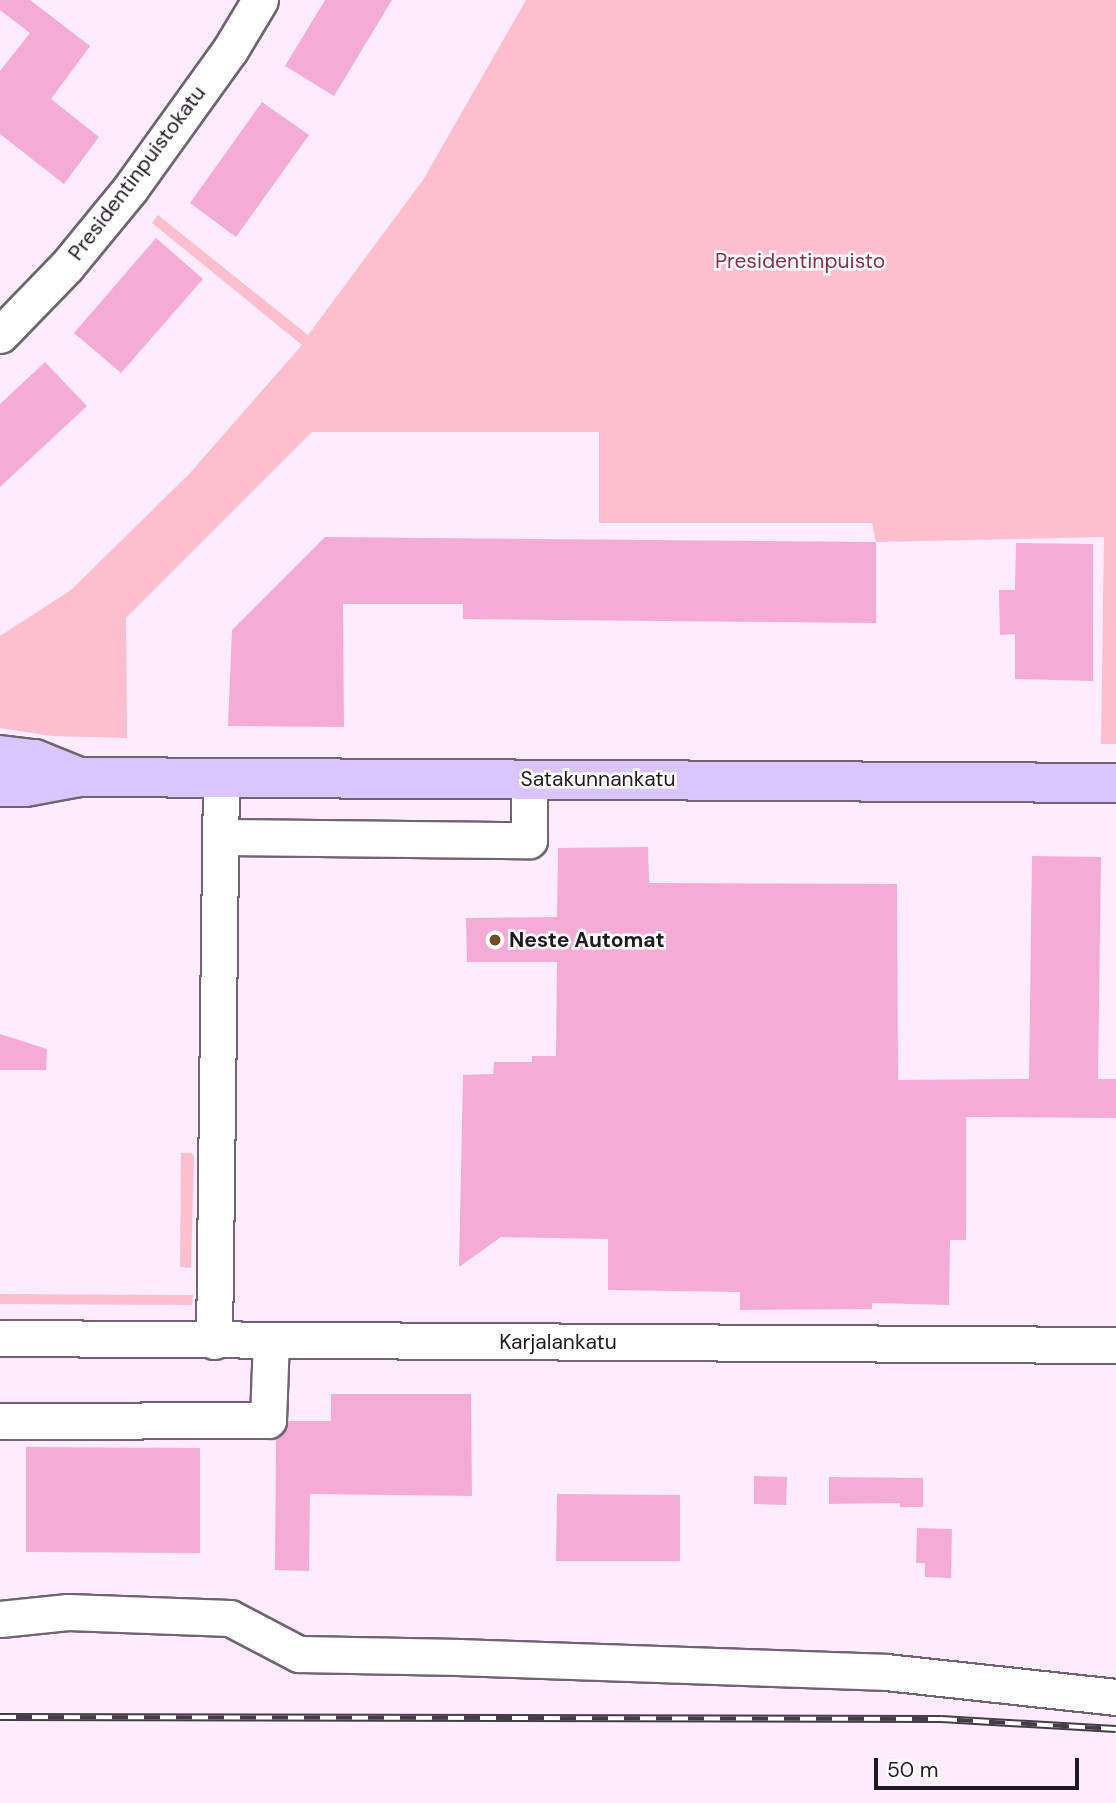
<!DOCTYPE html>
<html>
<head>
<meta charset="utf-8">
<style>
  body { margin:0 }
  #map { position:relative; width:1116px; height:1803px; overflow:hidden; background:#fdecff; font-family:"DM Sans",sans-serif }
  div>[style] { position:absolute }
  .green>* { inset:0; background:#fdbfcd }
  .building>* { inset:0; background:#f4acd7 }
  .roads { filter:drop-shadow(2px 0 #716373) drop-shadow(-2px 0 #716373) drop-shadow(0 2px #716373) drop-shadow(0 -2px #716373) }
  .minor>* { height:35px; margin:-17.5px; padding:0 17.5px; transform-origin:17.5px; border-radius:17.5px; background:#fff }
  .major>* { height:38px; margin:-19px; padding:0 19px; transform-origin:19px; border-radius:19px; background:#dbc5fd }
  .rail>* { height:8px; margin-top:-4px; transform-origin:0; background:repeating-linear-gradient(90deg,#fff 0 16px,#443d45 0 32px); box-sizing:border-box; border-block:2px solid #443d45 }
  .dots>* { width:19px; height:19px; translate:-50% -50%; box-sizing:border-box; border:4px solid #fff; border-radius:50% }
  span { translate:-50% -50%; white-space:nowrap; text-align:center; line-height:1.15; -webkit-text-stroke:5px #fff; paint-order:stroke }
  .street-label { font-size:21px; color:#201a20 }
  .park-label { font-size:21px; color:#8b2c4b }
  .poi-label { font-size:21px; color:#201a20; font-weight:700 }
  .left { translate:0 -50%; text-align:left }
  .scale { position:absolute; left:874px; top:1758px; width:205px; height:32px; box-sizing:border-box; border:4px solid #201a20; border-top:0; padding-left:9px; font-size:21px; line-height:24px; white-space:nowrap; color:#201a20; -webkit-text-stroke:5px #fff; paint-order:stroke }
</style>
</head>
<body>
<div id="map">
  <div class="green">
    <div style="clip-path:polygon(526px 0,1116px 0,1116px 744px,1101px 744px,1104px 537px,876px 542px,872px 523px,599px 523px,599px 432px,312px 432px,126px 618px,127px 738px,52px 736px,0 728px,0 636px,71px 590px,190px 473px,302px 345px,152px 223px,158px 215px,308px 335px,423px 180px)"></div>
    <div style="clip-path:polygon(181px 1153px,191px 1153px,194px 1156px,191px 1268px,180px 1267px)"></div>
    <div style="clip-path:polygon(0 1294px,193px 1295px,192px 1305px,0 1304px)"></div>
  </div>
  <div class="building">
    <div style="clip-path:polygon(0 0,30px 0,90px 46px,51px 99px,99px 137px,64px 184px,0 134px,0 71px,30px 33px,0 10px)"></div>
    <div style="clip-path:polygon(325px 0,392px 0,334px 96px,285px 66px)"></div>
    <div style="clip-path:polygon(262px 102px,309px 135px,236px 237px,190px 203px)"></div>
    <div style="clip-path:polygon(156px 238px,203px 279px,121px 373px,74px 333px)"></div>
    <div style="clip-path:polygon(45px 362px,87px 406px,0 487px,0 404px)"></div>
    <div style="clip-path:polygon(325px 537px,876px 542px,876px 623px,463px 619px,463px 604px,343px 604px,344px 727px,228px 726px,232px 630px)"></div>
    <div style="clip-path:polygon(1016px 543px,1093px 544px,1093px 681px,1015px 679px,1015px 634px,1000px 635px,999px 590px,1015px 590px)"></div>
    <div style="clip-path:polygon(648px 847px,649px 883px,897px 884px,898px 1080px,1029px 1079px,1032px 856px,1101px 857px,1098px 1079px,1116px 1079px,1116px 1118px,966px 1117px,966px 1240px,950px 1240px,949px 1305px,872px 1303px,872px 1309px,740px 1310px,740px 1292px,608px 1290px,608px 1239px,501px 1237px,459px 1267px,463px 1075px,493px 1074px,494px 1062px,532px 1062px,532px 1056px,556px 1056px,557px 962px,467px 962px,466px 918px,557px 917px,558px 848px)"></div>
    <div style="clip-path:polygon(0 1034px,47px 1049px,46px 1070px,0 1070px)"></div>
    <div style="clip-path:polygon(331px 1394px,471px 1394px,472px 1496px,310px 1494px,309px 1571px,275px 1570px,276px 1438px,285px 1431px,288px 1421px,331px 1421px)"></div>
    <div style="clip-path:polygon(26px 1447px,200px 1448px,200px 1553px,26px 1552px)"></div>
    <div style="clip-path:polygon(754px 1476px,787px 1477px,786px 1505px,754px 1504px)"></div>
    <div style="clip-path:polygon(829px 1477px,923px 1478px,923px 1507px,900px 1507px,900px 1503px,829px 1504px)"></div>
    <div style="clip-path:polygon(557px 1494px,680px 1495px,680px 1561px,556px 1561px)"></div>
    <div style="clip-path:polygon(917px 1528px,952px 1529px,951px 1578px,925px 1577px,925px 1563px,916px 1563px)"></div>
  </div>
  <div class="roads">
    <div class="minor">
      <div style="left:0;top:335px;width:95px;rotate:-45.9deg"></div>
      <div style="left:66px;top:267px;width:101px;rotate:-50.6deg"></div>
      <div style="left:130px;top:189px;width:171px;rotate:-54.3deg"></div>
      <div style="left:230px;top:50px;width:58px;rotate:-59deg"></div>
      <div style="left:221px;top:837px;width:308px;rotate:0.6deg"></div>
      <div style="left:529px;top:840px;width:61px;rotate:-90deg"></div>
      <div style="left:0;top:1338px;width:1116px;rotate:0.36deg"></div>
      <div style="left:214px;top:1341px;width:563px;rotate:-89.29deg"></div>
      <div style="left:0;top:1421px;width:268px;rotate:-0.2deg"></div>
      <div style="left:268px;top:1420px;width:80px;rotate:-87.9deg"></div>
      <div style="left:0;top:1619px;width:68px;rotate:-5.9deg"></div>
      <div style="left:68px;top:1612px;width:162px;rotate:2.1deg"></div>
      <div style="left:230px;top:1618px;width:78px;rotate:27.6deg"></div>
      <div style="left:299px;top:1654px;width:161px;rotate:1.1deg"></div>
      <div style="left:460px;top:1657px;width:426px;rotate:2deg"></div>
      <div style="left:886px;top:1672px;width:231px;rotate:6.2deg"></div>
    </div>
    <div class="major">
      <div style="left:0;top:755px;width:35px;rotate:7deg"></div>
      <div style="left:35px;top:759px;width:48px;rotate:22.2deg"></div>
      <div style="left:0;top:787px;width:25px"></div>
      <div style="left:25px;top:787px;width:55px;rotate:-10.5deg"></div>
      <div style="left:79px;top:777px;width:1037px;rotate:0.33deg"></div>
    </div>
  </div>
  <div class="rail">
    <div style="left:0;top:1717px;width:941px;rotate:0.12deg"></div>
    <div style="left:941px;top:1719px;width:175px;rotate:3.3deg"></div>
  </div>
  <div class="dots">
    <div style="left:495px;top:940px;background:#714e27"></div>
  </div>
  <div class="street-label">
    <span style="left:137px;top:173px;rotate:-53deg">Presidentinpuistokatu</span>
    <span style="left:598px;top:779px">Satakunnankatu</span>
    <span style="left:558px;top:1342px">Karjalankatu</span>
  </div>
  <div class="park-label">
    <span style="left:800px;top:261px">Presidentinpuisto</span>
  </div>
  <div class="poi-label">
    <span class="left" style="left:509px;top:940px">Neste Automat</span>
  </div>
  <div class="scale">50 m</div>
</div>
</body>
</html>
